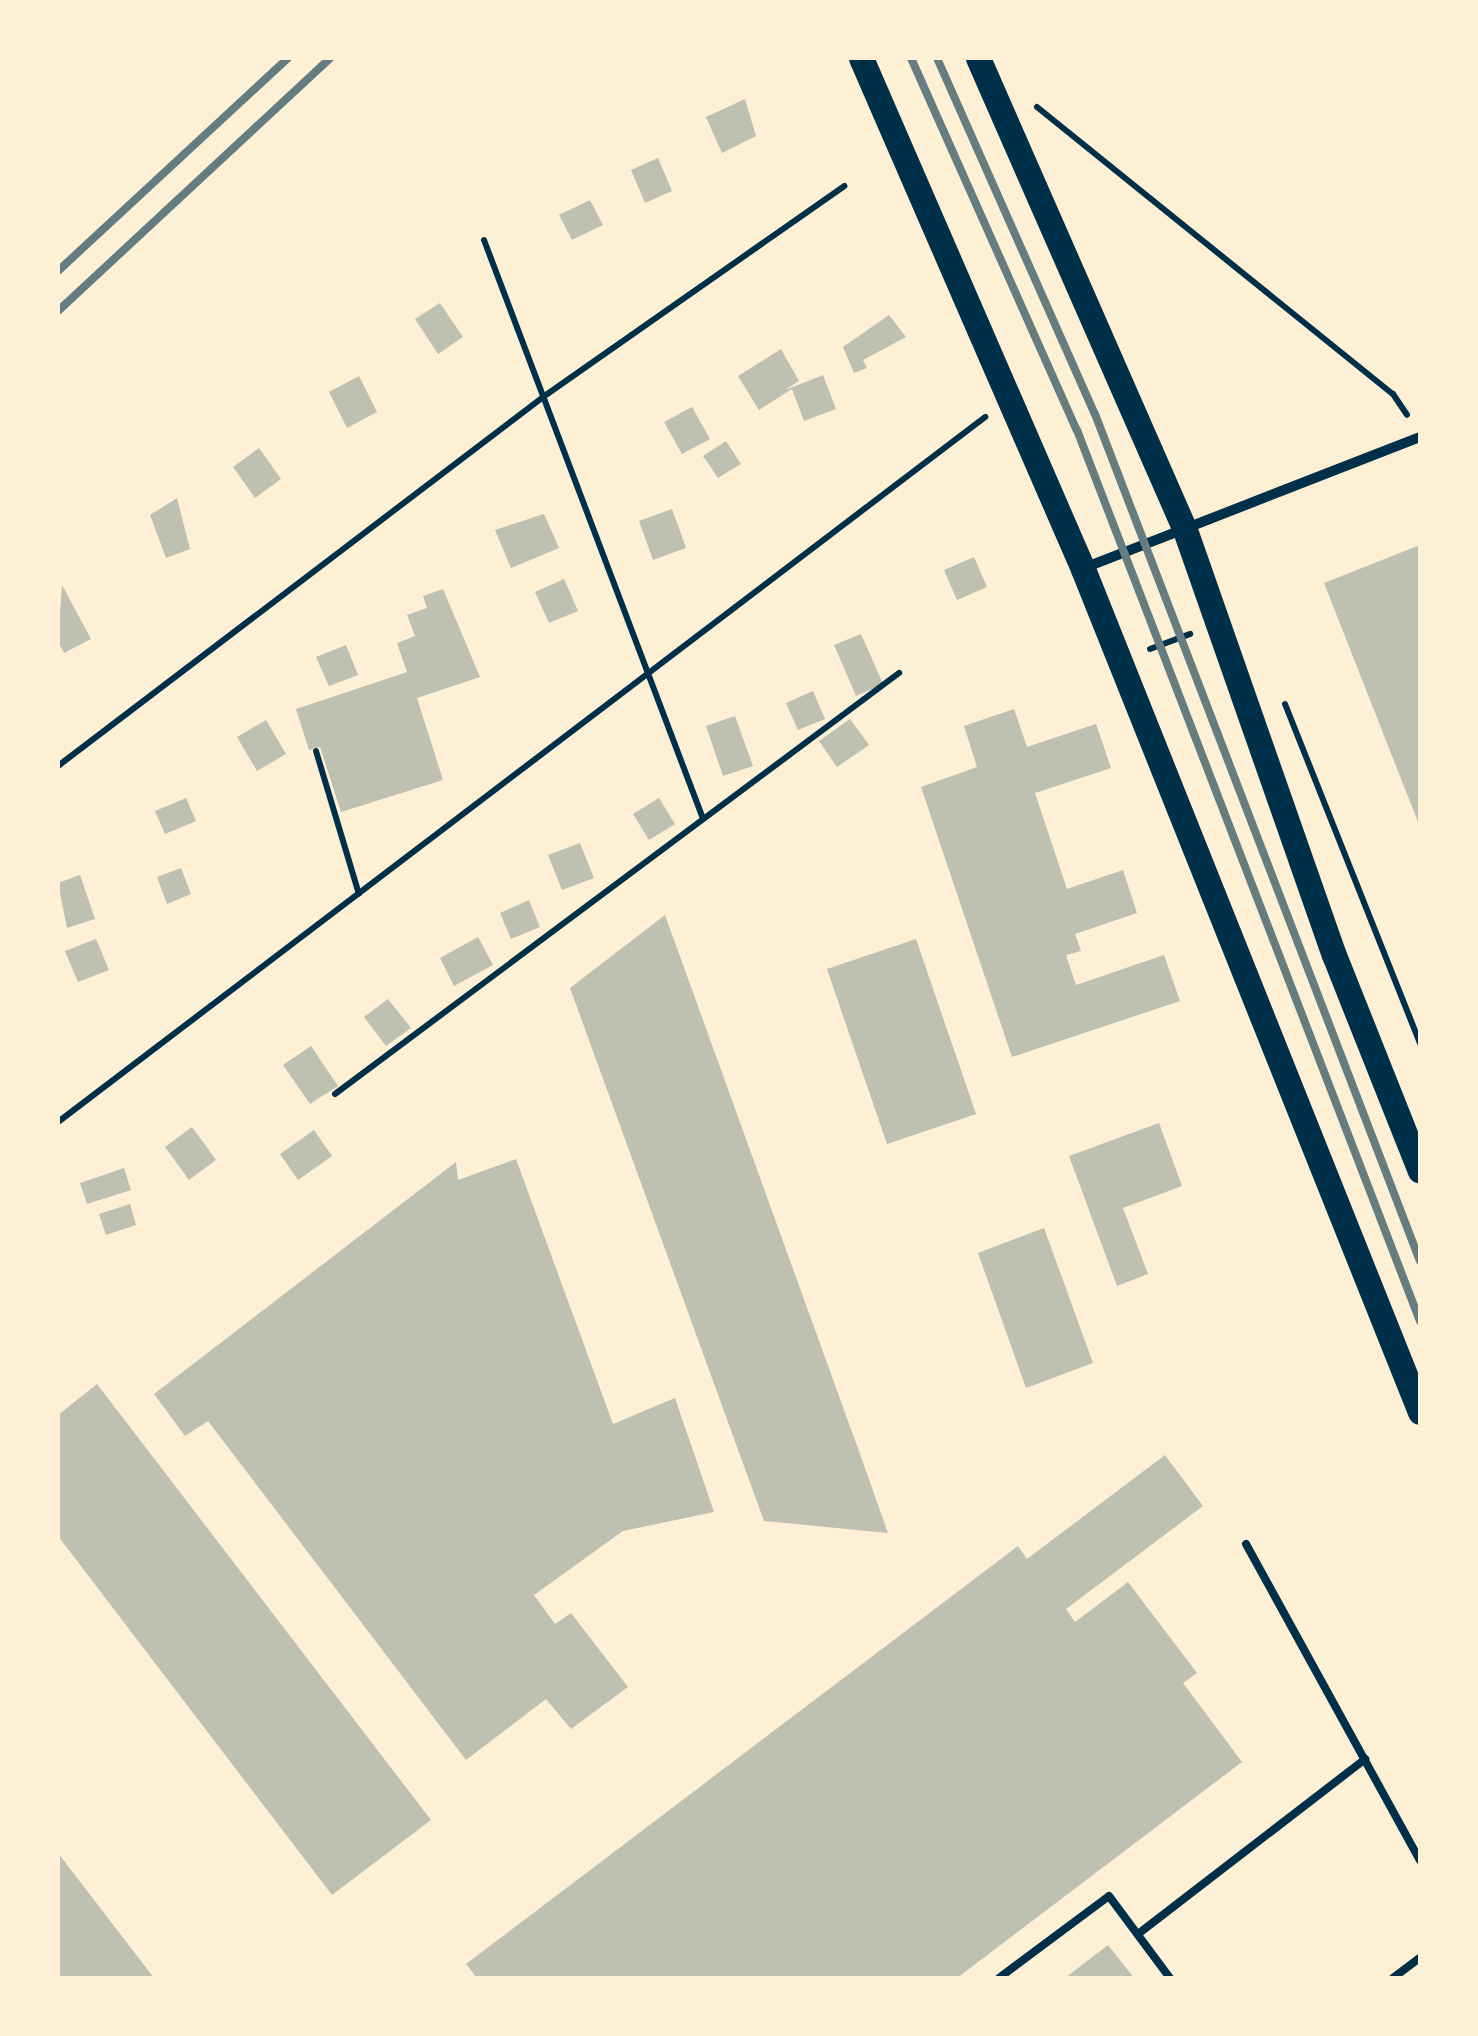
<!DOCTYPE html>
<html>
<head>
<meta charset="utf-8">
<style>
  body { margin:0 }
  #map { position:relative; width:1478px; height:2036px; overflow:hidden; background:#fdf0d5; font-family:"Open Sans",sans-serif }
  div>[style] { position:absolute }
  .building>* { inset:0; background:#bec0b2 }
  .path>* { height:6px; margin:-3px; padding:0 3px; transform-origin:3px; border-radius:3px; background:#003049 }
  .service>* { height:8px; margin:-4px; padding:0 4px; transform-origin:4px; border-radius:4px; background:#003049 }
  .minor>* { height:10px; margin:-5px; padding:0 5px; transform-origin:5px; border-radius:5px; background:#003049 }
  .primary>* { height:25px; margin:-12.5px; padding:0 12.5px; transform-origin:12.5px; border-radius:12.5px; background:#003049 }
  .rail>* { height:8px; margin:-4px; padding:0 4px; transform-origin:4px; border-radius:4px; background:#657d81 }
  span { translate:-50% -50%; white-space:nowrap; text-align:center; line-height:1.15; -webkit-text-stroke:8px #fdf0d5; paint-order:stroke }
  .frame { position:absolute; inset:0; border:60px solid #fdf0d5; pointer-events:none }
</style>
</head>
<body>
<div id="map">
  <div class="building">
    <div style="clip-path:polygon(745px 99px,756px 136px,722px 153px,706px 117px)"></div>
    <div style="clip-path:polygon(658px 158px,672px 191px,645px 203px,631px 170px)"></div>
    <div style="clip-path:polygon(590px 200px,603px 225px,572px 240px,559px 215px)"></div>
    <div style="clip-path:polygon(440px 303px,463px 337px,438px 354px,415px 319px)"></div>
    <div style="clip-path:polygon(889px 315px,906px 337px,863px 360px,867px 368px,854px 373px,843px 347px)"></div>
    <div style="clip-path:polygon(781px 349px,799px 381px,785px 390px,823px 375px,836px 409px,804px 421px,792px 389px,759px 410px,738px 376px)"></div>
    <div style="clip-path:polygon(359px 376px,377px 412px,347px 428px,329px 392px)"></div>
    <div style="clip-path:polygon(692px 407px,710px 439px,682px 454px,664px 422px)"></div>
    <div style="clip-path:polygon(726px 441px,741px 464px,718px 478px,703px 456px)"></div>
    <div style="clip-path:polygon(259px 448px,281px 479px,255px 498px,233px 467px)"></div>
    <div style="clip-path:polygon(177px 498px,190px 549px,166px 558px,150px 515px)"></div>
    <div style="clip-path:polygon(672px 509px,686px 548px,653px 560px,639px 521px)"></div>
    <div style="clip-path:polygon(544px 514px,559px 548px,511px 568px,495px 530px)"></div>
    <div style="clip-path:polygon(1420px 545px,1420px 827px,1324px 583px)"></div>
    <div style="clip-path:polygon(974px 557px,987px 587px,957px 600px,944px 570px)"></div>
    <div style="clip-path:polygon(564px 579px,578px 611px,549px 623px,535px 592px)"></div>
    <div style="clip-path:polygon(62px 585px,91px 639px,64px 653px,58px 641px)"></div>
    <div style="clip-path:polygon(443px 589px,480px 677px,417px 698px,443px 780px,341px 812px,320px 747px,309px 750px,296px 709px,407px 672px,397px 643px,415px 636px,407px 615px,427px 608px,423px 596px)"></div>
    <div style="clip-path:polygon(861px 634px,883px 684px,856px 696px,834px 645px)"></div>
    <div style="clip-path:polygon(346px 645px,358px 675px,329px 686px,316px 657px)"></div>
    <div style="clip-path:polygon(813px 691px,825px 719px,798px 730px,786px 703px)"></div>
    <div style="clip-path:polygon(1014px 709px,1027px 747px,1096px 724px,1111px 768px,1035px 793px,1067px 889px,1123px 870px,1137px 913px,1075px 934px,1081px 951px,1066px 955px,1076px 985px,1164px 955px,1180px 1001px,1012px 1057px,921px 787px,977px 767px,964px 726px)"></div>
    <div style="clip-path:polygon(735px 716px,753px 766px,723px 776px,706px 726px)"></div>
    <div style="clip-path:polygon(850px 719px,869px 745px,837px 767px,819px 741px)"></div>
    <div style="clip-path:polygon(266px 720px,286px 754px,257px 771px,237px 737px)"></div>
    <div style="clip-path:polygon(186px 798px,196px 821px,165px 834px,155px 811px)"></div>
    <div style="clip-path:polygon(659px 798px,675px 824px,649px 840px,633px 814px)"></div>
    <div style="clip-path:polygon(580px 843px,594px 878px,562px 890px,548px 855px)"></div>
    <div style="clip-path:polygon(181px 868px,191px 894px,167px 904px,157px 877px)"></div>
    <div style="clip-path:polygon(80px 875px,95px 919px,67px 928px,58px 883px)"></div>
    <div style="clip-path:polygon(529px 900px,540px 927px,511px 939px,500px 913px)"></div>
    <div style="clip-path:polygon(665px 915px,865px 1468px,888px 1533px,764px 1521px,570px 988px)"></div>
    <div style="clip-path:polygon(478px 937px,493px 965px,454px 986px,440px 958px)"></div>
    <div style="clip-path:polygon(96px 939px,109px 970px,78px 982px,65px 951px)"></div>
    <div style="clip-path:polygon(916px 939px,976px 1114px,887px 1144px,827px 969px)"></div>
    <div style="clip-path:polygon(388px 999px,411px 1028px,386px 1046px,364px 1017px)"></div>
    <div style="clip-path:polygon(311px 1046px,338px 1086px,310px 1104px,283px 1065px)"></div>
    <div style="clip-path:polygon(1159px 1123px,1182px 1186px,1123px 1208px,1148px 1274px,1117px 1286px,1069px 1156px)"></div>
    <div style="clip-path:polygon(192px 1127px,216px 1160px,189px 1180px,165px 1147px)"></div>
    <div style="clip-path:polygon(314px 1130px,332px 1156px,298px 1180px,280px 1154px)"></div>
    <div style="clip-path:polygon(516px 1159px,613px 1424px,675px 1398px,714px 1512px,623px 1531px,534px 1595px,555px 1624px,571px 1613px,628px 1687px,571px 1729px,546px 1699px,466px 1760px,208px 1421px,185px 1436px,154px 1394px,456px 1162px,458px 1180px)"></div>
    <div style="clip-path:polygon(124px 1168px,131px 1190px,87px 1204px,80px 1183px)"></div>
    <div style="clip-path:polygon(130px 1204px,136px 1225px,106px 1235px,99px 1214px)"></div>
    <div style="clip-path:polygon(1044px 1228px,1093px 1363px,1026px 1388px,978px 1253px)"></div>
    <div style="clip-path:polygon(97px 1384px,431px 1820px,332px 1895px,58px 1536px,58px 1415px)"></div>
    <div style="clip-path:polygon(1165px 1455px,1203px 1506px,1066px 1609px,1075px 1622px,1128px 1582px,1197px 1673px,1183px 1683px,1242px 1762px,957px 1978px,477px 1978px,466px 1964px,1018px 1546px,1027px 1559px)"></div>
    <div style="clip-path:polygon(58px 1853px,154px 1978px,58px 1978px)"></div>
    <div style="clip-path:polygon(1108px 1945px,1134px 1978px,1065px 1978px)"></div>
  </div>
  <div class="path">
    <div style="left:1037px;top:107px;width:457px;rotate:38.9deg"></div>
    <div style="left:1393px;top:394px;width:25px;rotate:56deg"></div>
    <div style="left:484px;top:240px;width:616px;rotate:69.27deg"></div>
    <div style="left:1150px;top:649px;width:43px;rotate:-20.6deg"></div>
    <div style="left:1285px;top:704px;width:365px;rotate:68.3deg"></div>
    <div style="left:316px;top:751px;width:149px;rotate:73.3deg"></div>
    <div style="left:58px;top:766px;width:609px;rotate:-37.26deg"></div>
    <div style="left:543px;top:397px;width:368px;rotate:-35deg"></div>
    <div style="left:335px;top:1094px;width:704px;rotate:-36.74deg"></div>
    <div style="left:58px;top:1122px;width:1165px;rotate:-37.25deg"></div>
  </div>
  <div class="service">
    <div style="left:1246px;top:1544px;width:361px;rotate:61.2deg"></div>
    <div style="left:1138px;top:1934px;width:287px;rotate:-37.6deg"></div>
    <div style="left:999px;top:1978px;width:137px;rotate:-36.7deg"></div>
    <div style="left:1109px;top:1896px;width:102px;rotate:53.4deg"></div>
    <div style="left:1393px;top:1978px;width:34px;rotate:-37deg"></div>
  </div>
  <div class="minor">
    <div style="left:1084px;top:568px;width:361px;rotate:-21.3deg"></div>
  </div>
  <div class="primary">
    <div style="left:861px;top:58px;width:557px;rotate:66.52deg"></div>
    <div style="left:1083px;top:569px;width:908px;rotate:68.21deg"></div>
    <div style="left:978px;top:58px;width:515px;rotate:66.32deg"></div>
    <div style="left:1185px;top:530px;width:450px;rotate:70.7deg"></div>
    <div style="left:1334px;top:955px;width:232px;rotate:68.3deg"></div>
  </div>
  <div class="rail">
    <div style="left:911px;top:58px;width:407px;rotate:66deg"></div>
    <div style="left:1077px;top:430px;width:955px;rotate:68.95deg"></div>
    <div style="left:937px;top:58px;width:389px;rotate:66.1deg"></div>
    <div style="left:1095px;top:414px;width:907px;rotate:69.01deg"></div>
    <div style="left:58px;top:271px;width:313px;rotate:-42.8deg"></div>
    <div style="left:58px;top:311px;width:371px;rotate:-42.9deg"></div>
  </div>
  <div class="frame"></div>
</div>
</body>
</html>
